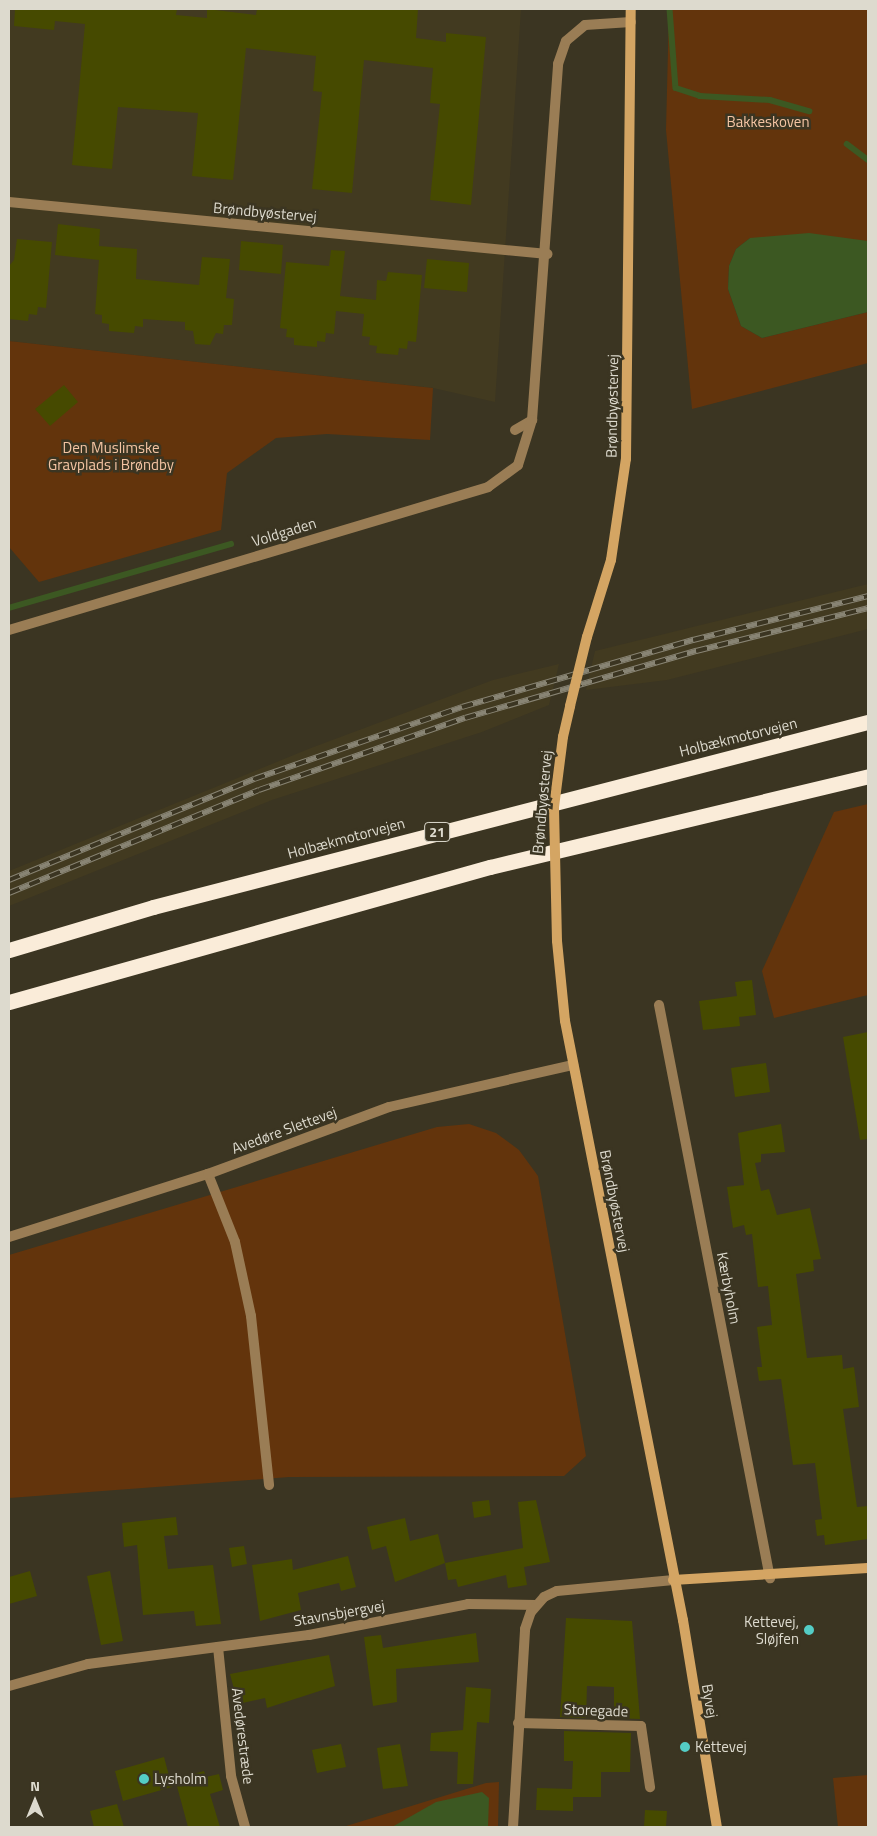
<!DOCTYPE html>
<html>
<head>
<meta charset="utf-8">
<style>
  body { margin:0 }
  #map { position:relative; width:877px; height:1836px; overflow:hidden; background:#3b3522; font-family:"Titillium Web",sans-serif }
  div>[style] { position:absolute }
  .built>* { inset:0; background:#423a20 }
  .green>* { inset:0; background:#63340c }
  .water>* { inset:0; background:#3c5822 }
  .stream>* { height:5.5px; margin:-2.75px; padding:0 2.75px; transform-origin:2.75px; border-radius:2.75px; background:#3c5822 }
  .building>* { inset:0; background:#464a00 }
  .street>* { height:10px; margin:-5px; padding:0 5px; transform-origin:5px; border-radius:5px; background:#9a7d55 }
  .secondary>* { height:10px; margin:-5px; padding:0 5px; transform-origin:5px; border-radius:5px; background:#d4a563 }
  .highway>* { height:15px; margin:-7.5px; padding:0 7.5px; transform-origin:7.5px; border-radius:7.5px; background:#faecd9 }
  .rail>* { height:5.5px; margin-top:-2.75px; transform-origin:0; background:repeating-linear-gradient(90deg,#3b3522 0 11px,#888474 0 22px); box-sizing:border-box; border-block:1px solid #888474 }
  .secondary-bridge>* { height:10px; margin:-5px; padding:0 5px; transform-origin:5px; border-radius:5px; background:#d4a563 }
  .dots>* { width:14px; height:14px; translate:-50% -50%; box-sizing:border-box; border:2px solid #3b3522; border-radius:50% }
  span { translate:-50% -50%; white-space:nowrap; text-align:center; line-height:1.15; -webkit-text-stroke:5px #3b3522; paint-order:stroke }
  .shield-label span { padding:1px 4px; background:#3b3522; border:1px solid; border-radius:4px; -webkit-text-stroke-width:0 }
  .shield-label { font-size:14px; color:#dddace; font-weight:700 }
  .park-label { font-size:15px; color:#f4c4a3 }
  .street-label { font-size:15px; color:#dddace }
  .poi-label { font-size:15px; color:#dddace }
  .right { translate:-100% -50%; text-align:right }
  .left { translate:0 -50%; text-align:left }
  .frame { position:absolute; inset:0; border:10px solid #dddace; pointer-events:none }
  .north { position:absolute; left:10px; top:1776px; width:50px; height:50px; -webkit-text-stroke:4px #3b3522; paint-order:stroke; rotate:0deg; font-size:14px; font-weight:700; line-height:20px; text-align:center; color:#dddace }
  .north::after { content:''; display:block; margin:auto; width:18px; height:22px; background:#dddace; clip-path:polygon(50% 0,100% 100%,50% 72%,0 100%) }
</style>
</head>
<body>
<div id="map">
  <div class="built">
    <div style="clip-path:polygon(9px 9px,521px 9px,495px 402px,433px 388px,9px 341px)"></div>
    <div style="clip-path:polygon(868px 584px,868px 629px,667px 680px,586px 690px,595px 651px)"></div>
    <div style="clip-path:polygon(559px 664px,549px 705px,482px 732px,272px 800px,9px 906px,9px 871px,311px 748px,493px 680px)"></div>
  </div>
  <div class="green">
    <div style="clip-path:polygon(669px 9px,868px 9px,868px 241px,750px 238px,736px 249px,729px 266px,728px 289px,741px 326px,762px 338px,868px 312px,868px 363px,692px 409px,666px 130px)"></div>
    <div style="clip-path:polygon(9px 341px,433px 388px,430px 440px,327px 434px,276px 438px,227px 473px,221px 530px,39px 582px,9px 547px)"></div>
    <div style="clip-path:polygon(868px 804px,868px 995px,774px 1018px,762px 971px,834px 812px)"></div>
    <div style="clip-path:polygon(469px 1124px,496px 1133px,519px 1150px,538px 1176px,586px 1456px,564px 1476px,289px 1477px,9px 1498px,9px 1255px,437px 1127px)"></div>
    <div style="clip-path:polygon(868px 1775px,868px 1827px,838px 1827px,833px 1778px)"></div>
    <div style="clip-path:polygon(499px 1782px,498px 1827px,343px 1827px,486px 1783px)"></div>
  </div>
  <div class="water">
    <div style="clip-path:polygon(809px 233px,868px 241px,868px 312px,762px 338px,741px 326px,728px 289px,729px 266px,736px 249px,750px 238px)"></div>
    <div style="clip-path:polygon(482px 1792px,489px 1798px,488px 1827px,392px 1827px,436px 1802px)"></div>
  </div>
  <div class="stream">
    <div style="left:670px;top:9px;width:79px;rotate:85.7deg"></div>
    <div style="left:676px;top:88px;width:25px;rotate:18deg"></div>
    <div style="left:700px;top:96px;width:70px;rotate:3.3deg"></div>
    <div style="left:770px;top:100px;width:41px;rotate:15.8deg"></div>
    <div style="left:847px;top:144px;width:26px;rotate:37deg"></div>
    <div style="left:9px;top:608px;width:231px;rotate:-16.1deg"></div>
  </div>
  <div class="building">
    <div style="clip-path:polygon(15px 9px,177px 9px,176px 15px,207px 18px,207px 9px,256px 15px,257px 9px,418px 9px,416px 38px,446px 42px,446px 33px,486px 37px,471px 205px,430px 200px,440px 104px,430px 103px,433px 68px,364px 60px,352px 193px,312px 189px,322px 92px,313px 91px,316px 56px,246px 48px,233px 180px,192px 176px,198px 113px,118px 107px,112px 169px,72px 165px,85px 24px,55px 21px,54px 30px,14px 26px)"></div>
    <div style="clip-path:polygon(58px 224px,100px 229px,99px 246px,137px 249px,136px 279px,199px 285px,202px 257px,230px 259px,226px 298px,234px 299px,232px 325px,224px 325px,223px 334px,216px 333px,210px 345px,195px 344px,193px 331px,185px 330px,185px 322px,143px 319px,143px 327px,135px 326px,134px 333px,109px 331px,109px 324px,102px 323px,102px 315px,95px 314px,99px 260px,55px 255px)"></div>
    <div style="clip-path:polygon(17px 239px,52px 242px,46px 308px,38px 307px,37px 315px,29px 314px,28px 321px,9px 319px,9px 266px,14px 260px)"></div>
    <div style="clip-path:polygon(241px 241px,283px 245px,281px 274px,239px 270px)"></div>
    <div style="clip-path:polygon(331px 250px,345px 251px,340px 296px,376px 300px,377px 280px,386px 281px,388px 272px,422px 275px,416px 342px,408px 341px,407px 349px,399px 348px,398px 355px,376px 353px,377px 346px,369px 345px,370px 337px,362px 336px,364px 314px,336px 311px,334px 334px,326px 333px,325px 342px,317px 341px,317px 347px,294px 345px,294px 338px,286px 337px,287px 329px,280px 328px,286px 262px,329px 266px)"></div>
    <div style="clip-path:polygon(427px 259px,469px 263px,467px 292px,424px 288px)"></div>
    <div style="clip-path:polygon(64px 385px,78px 402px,50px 426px,35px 409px)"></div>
    <div style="clip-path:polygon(752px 980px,756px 1015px,739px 1017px,740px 1026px,703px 1030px,699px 1001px,737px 996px,735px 982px)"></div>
    <div style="clip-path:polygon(868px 1032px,868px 1139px,860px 1140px,843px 1037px)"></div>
    <div style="clip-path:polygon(766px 1063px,770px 1092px,735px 1097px,731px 1068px)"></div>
    <div style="clip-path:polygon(781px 1124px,785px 1152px,761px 1154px,761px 1162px,755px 1163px,761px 1191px,769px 1189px,777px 1215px,810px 1208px,821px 1259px,813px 1260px,814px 1271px,796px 1274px,807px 1358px,842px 1355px,843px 1369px,854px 1367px,859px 1407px,843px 1409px,857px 1507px,868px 1506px,868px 1539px,825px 1545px,824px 1535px,817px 1536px,815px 1520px,822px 1519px,815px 1463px,793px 1465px,781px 1379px,759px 1381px,757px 1367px,762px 1367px,757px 1327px,772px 1325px,768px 1286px,758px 1287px,752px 1234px,746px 1235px,744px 1225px,733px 1228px,727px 1187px,744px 1185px,738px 1133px)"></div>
    <div style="clip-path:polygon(489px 1500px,491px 1515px,474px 1518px,472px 1502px)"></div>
    <div style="clip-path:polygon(536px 1500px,550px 1562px,524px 1567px,527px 1585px,508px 1588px,506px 1575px,458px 1587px,456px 1579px,448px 1580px,445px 1563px,523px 1548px,518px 1502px)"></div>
    <div style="clip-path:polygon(176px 1517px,178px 1535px,164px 1536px,168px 1569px,213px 1565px,221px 1624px,196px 1626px,194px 1611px,143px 1615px,137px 1545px,124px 1547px,122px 1523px)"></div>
    <div style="clip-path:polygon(405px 1518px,410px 1541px,438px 1534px,445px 1563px,395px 1582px,386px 1546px,372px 1550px,367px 1527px)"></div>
    <div style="clip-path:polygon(244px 1546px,247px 1564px,232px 1567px,229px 1548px)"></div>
    <div style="clip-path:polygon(348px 1556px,356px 1587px,341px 1591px,339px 1583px,298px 1593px,301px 1610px,260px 1621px,252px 1565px,292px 1559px,293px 1570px)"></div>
    <div style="clip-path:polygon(30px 1571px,37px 1596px,9px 1604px,9px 1577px)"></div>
    <div style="clip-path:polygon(110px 1571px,123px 1641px,101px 1645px,87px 1576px)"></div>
    <div style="clip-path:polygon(566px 1618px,632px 1621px,640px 1719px,614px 1718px,614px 1687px,587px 1686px,586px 1718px,560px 1717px)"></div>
    <div style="clip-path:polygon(476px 1633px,479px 1662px,396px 1669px,397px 1702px,373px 1706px,364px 1637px,381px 1635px,383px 1648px)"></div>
    <div style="clip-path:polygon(329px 1655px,335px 1686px,267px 1708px,265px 1698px,238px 1704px,230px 1674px)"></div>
    <div style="clip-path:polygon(466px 1687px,491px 1689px,489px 1723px,477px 1722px,473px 1784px,457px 1784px,458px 1752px,430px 1751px,431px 1733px,463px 1730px)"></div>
    <div style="clip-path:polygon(564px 1731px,631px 1733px,630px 1772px,601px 1772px,601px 1797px,573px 1797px,573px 1811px,536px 1810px,537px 1788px,572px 1789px,573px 1761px,564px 1761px)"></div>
    <div style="clip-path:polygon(341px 1744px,346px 1767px,317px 1773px,312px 1750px)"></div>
    <div style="clip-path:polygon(400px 1744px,408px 1786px,383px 1789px,377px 1748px)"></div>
    <div style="clip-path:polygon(164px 1757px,172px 1787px,123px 1801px,115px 1771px)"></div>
    <div style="clip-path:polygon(204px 1771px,206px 1777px,219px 1774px,223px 1790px,210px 1794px,220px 1827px,188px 1827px,175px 1779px)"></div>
    <div style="clip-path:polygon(117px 1804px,124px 1827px,94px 1827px,90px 1811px)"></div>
    <div style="clip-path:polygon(645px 1810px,667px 1811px,666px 1827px,644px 1827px)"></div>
  </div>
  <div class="street">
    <div style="left:9px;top:202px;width:541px;rotate:5.52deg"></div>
    <div style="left:515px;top:430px;width:20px;rotate:-30deg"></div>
    <div style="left:532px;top:420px;width:357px;rotate:-85.8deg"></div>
    <div style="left:558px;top:64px;width:24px;rotate:-71deg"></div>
    <div style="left:566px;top:41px;width:25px;rotate:-40deg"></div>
    <div style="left:585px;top:25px;width:46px;rotate:-3.7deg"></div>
    <div style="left:9px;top:630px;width:500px;rotate:-16.6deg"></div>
    <div style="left:488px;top:487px;width:37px;rotate:-36deg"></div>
    <div style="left:518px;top:465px;width:47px;rotate:-72.7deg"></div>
    <div style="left:659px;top:1005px;width:584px;rotate:79.04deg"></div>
    <div style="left:208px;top:1174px;width:73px;rotate:68.3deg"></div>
    <div style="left:235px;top:1242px;width:76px;rotate:77.8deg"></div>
    <div style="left:251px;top:1316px;width:170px;rotate:83.9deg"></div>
    <div style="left:9px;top:1237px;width:209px;rotate:-17.6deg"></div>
    <div style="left:208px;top:1174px;width:193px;rotate:-20.3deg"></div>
    <div style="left:389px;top:1107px;width:189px;rotate:-12.9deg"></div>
    <div style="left:218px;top:1647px;width:130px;rotate:84.2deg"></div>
    <div style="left:231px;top:1776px;width:53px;rotate:74.6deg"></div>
    <div style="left:9px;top:1686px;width:82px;rotate:-15.6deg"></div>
    <div style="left:88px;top:1664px;width:223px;rotate:-7.5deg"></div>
    <div style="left:309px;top:1635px;width:162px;rotate:-11deg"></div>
    <div style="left:468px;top:1604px;width:68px;rotate:0.8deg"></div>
    <div style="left:518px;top:1723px;width:123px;rotate:1.4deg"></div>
    <div style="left:641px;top:1726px;width:62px;rotate:81.6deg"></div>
    <div style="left:513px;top:1827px;width:198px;rotate:-86.5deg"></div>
    <div style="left:525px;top:1629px;width:18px;rotate:-71deg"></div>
    <div style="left:531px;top:1612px;width:20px;rotate:-49deg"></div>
    <div style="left:544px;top:1597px;width:14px;rotate:-25deg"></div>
    <div style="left:557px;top:1591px;width:117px;rotate:-5.4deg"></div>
  </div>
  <div class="secondary">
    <div style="left:587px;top:637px;width:81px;rotate:-72.7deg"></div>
    <div style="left:611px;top:560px;width:102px;rotate:-81.6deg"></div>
    <div style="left:626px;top:459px;width:450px;rotate:-89.4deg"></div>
    <div style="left:563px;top:737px;width:32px;rotate:-77deg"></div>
    <div style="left:557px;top:941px;width:80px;rotate:84.3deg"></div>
    <div style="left:565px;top:1021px;width:611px;rotate:78.86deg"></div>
    <div style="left:683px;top:1620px;width:210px;rotate:80.7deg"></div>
    <div style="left:673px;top:1580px;width:195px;rotate:-3.5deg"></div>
  </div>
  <div class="highway">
    <div style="left:9px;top:950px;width:150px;rotate:-16.6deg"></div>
    <div style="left:153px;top:907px;width:739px;rotate:-14.51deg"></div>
    <div style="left:9px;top:1002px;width:500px;rotate:-15.7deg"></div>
    <div style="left:490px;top:867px;width:389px;rotate:-13.5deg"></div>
  </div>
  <div class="rail">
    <div style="left:9px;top:880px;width:265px;rotate:-22.4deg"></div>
    <div style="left:254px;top:779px;width:220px;rotate:-19.1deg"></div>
    <div style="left:462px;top:707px;width:241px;rotate:-16.2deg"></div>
    <div style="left:693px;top:640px;width:180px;rotate:-14.1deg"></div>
    <div style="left:9px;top:893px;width:270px;rotate:-22.4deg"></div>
    <div style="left:259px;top:790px;width:218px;rotate:-19.3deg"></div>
    <div style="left:465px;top:718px;width:241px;rotate:-16.2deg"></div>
    <div style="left:696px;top:651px;width:177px;rotate:-14deg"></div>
  </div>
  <div class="secondary-bridge">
    <div style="left:570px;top:706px;width:71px;rotate:-76.2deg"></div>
    <div style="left:557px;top:941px;width:134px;rotate:-91.3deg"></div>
    <div style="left:554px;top:807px;width:71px;rotate:-82.7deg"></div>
  </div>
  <div class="dots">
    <div style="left:809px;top:1630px;background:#54cdc6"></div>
    <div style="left:685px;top:1747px;background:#54cdc6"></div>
    <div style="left:144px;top:1779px;background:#54cdc6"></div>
  </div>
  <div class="shield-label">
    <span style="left:437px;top:832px">21</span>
  </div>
  <div class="park-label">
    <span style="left:768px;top:122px">Bakkeskoven</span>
    <span style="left:111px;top:456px">Den Muslimske<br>Gravplads i Brøndby</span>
  </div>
  <div class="street-label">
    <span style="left:265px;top:212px;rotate:5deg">Brøndbyøstervej</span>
    <span style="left:612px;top:406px;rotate:-89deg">Brøndbyøstervej</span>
    <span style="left:284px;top:532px;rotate:-17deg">Voldgaden</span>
    <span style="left:738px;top:737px;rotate:-14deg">Holbækmotorvejen</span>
    <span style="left:542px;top:802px;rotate:-85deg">Brøndbyøstervej</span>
    <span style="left:346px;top:838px;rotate:-15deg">Holbækmotorvejen</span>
    <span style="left:284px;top:1130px;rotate:-20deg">Avedøre Slettevej</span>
    <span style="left:615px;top:1201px;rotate:79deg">Brøndbyøstervej</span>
    <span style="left:729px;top:1288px;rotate:79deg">Kærbyholm</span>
    <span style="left:339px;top:1613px;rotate:-10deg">Stavnsbjergvej</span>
    <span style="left:710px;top:1701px;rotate:80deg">Byvej</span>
    <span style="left:596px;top:1710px;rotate:2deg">Storegade</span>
    <span style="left:243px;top:1736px;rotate:83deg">Avedørestræde</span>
  </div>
  <div class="poi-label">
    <span class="right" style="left:799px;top:1630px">Kettevej,<br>Sløjfen</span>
    <span class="left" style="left:695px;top:1747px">Kettevej</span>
    <span class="left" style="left:154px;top:1779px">Lysholm</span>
  </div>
  <div class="frame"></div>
  <div class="north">N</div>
</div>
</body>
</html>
